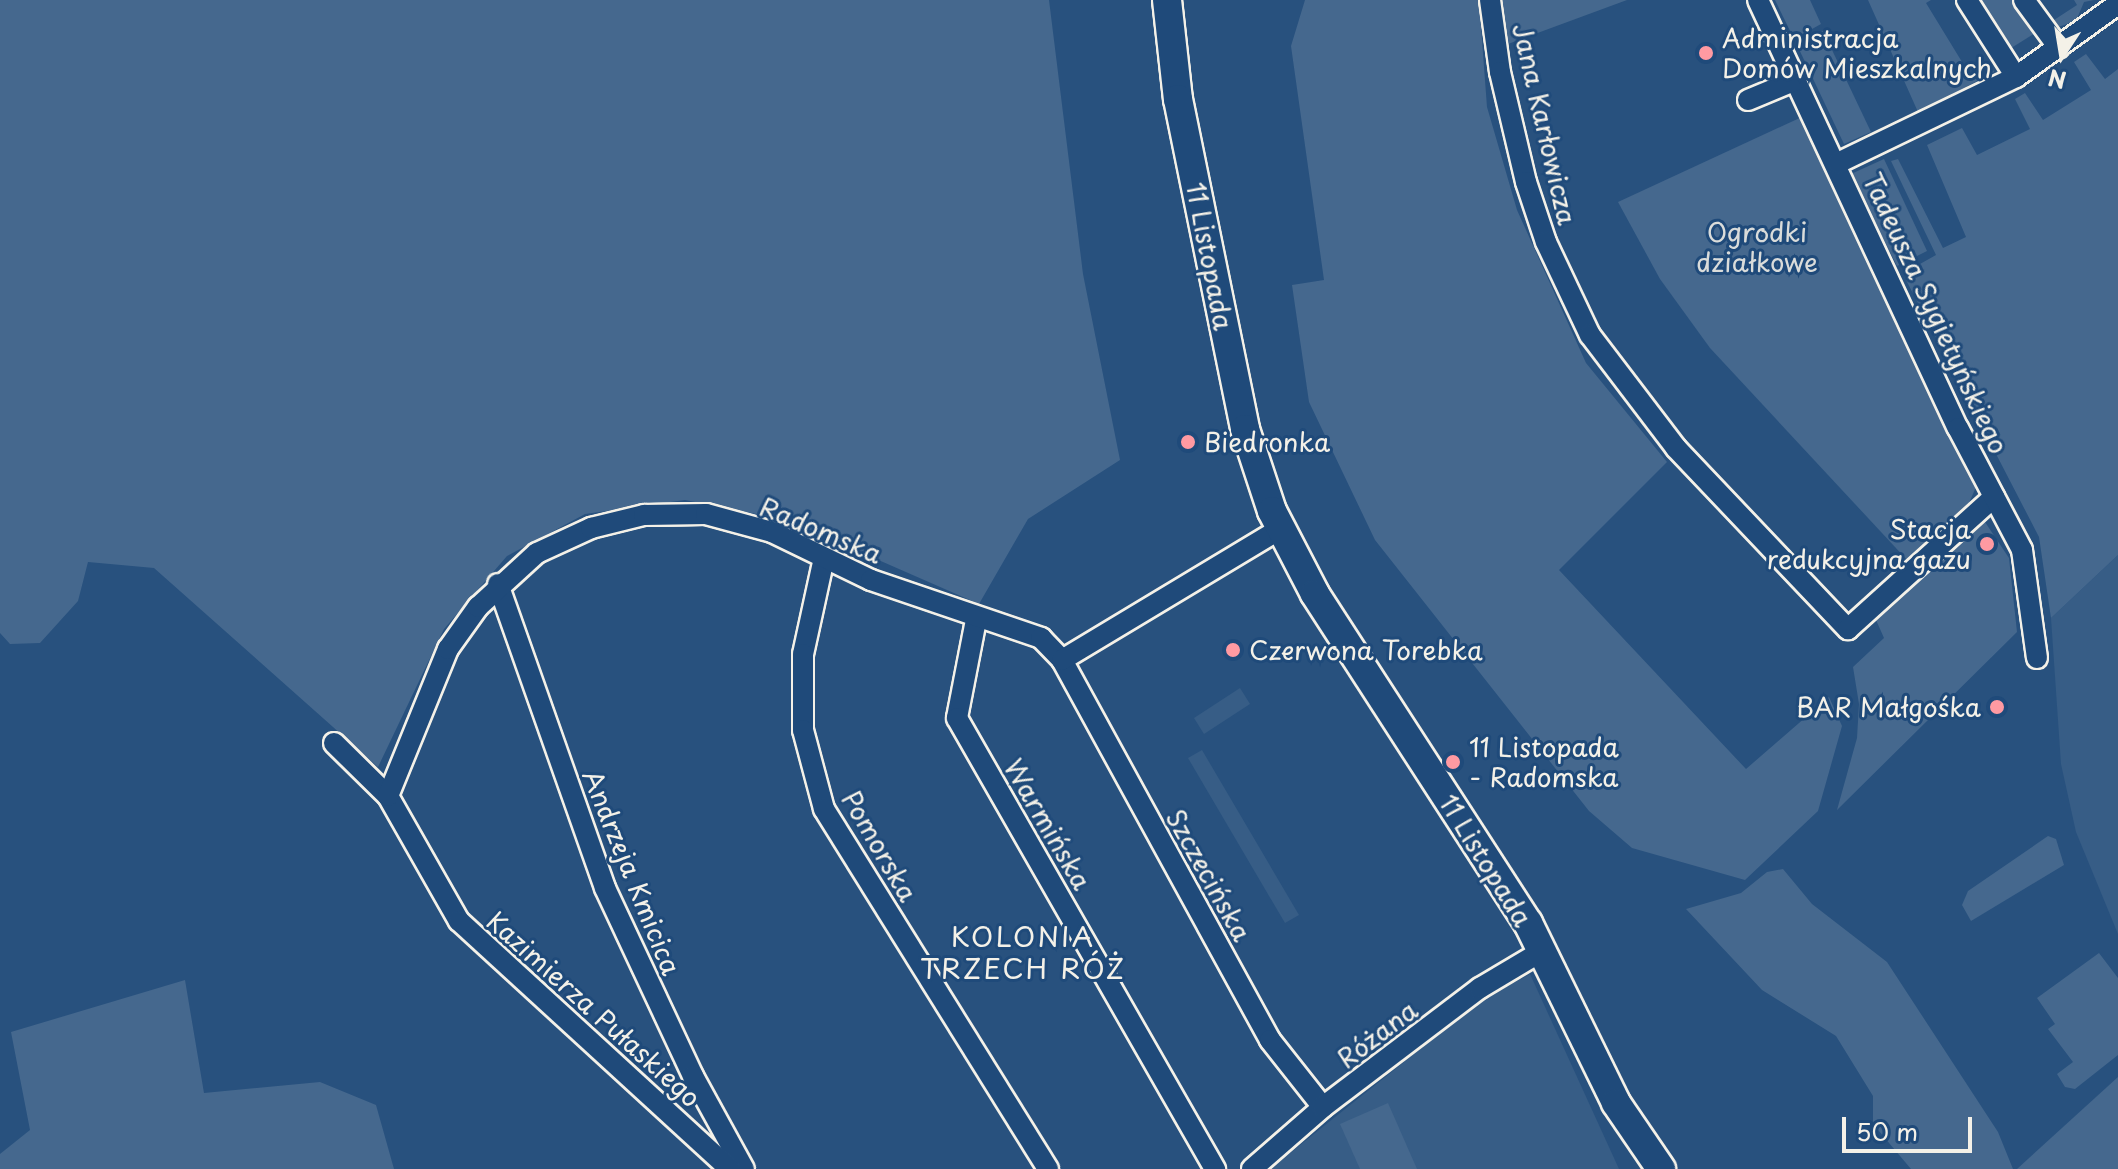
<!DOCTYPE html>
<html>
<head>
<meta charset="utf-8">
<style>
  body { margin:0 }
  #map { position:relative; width:2118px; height:1169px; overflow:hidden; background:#28517e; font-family:"Playpen Sans",sans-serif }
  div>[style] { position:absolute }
  .built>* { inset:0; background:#375d86 }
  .green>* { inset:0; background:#45688e }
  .roads { filter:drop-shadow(2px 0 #f4f1e8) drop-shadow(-2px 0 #f4f1e8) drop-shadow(0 2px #f4f1e8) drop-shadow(0 -2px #f4f1e8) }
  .minor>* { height:20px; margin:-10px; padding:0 10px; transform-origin:10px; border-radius:10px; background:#1f4a7a }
  .secondary>* { height:28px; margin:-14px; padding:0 14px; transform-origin:14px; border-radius:14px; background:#1f4a7a }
  .dots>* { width:22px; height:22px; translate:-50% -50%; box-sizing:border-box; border:4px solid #1f4a7a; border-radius:50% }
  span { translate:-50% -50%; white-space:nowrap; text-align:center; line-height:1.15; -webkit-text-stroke:6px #1f4a7a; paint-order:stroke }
  .poi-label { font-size:26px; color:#f4f1e8 }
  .left { translate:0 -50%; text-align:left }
  .right { translate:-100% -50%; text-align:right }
  .street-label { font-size:26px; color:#f4f1e8 }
  .park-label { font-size:26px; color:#dadcda }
  .neighbourhood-label { font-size:28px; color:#f4f1e8; letter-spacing:2px }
  .north { position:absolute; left:2022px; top:16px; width:80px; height:80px; -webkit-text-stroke:6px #1f4a7a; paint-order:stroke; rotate:192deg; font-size:22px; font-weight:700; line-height:32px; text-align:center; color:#f4f1e8 }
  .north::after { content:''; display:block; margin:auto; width:28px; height:36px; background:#f4f1e8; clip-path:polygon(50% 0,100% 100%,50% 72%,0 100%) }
  .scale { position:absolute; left:1842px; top:1117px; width:130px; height:36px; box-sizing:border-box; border:4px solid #f4f1e8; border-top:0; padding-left:10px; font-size:24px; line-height:28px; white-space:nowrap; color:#f4f1e8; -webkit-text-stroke:6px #1f4a7a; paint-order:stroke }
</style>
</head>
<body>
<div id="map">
  <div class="built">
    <div style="clip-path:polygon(2118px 555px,2118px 934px,2076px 832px,2061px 764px,2051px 618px)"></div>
    <div style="clip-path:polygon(1240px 688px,1250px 704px,1204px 734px,1194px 718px)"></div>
    <div style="clip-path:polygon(1202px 750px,1299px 915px,1285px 923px,1188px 758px)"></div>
    <div style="clip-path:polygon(1530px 974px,1619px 1169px,1270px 1169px,1483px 999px)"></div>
  </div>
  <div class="green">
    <div style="clip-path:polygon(0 0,1049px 0,1083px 274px,1120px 460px,1028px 519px,979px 604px,787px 520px,685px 500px,585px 514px,507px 556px,444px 629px,378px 767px,154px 568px,88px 562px,78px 601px,40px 643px,10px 644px,0 633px)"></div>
    <div style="clip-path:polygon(1305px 0,1479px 0,1487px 107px,1517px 210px,1586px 363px,1667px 462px,1559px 570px,1746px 769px,1829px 697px,1842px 726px,1818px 811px,1745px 880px,1632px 848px,1589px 811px,1375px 540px,1309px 402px,1292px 285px,1324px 280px,1291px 46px)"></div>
    <div style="clip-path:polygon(1501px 0,1627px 0,1508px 44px)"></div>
    <div style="clip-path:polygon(1775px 0,1810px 0,1821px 24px,1794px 39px)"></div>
    <div style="clip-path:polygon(1868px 0,1931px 0,1926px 3px,1970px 75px,1990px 64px,1994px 72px,1918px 112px)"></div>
    <div style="clip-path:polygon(1974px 0,2019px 0,2037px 32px,2008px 50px)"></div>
    <div style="clip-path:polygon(2074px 0,2094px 0,2084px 2px,2076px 21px,2055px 28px,2046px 10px,2054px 20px,2077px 5px)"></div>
    <div style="clip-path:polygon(1823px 31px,1871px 132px,1844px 144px,1797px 45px)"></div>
    <div style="clip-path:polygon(2086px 54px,2105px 79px,2118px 69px,2118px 555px,2051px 618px,2039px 537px,1906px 280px,1915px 275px,1911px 269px,1936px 255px,1891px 161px,1898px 159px,1943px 248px,1966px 237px,1927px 145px,1962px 128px,1977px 155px,2030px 129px,2015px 99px,2025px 93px,2043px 120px,2091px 90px,2074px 62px)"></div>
    <div style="clip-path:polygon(1804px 116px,1976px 487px,1969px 503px,1908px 561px,1710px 348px,1660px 279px,1618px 202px)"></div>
    <div style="clip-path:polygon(1884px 159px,1927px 251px,1897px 266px,1851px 174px)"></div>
    <div style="clip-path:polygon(1983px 519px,2009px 558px,2017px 632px,1837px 810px,1857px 738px,1859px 704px,1853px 667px,1884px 638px,1876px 620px)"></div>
    <div style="clip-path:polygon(2048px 836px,2056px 839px,2064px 865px,1971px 921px,1962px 905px,1968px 891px)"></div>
    <div style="clip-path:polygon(1783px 869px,1812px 904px,1887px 962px,1998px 1132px,2013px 1169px,1911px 1169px,1873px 1124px,1873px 1096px,1836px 1036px,1762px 990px,1686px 909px,1741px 893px,1767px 872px)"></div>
    <div style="clip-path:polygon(2099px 953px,2118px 978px,2118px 1055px,2075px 1089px,2065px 1087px,2057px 1074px,2073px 1062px,2048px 1029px,2055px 1024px,2037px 998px)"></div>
    <div style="clip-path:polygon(185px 980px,204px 1093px,320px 1082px,376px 1105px,394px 1169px,0 1169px,0 1154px,30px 1130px,11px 1032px)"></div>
    <div style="clip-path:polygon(2118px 1077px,2118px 1169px,2017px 1169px)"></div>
    <div style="clip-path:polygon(1388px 1103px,1417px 1169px,1360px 1169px,1340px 1124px)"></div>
  </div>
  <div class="roads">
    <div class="minor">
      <div style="left:1490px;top:0;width:73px;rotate:82.1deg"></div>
      <div style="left:1500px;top:72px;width:113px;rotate:76.7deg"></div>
      <div style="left:1526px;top:182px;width:63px;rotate:71.6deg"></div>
      <div style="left:1546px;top:242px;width:103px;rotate:64.7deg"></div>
      <div style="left:1590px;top:335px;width:142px;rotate:52.7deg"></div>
      <div style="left:1676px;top:448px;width:250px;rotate:46.5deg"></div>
      <div style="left:1848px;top:629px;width:197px;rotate:-42.1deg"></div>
      <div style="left:1758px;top:0;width:472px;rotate:65deg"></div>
      <div style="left:1958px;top:428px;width:138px;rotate:62.3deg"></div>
      <div style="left:2022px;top:550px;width:109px;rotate:82.1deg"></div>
      <div style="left:1967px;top:0;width:91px;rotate:57.5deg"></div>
      <div style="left:2024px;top:0;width:59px;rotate:53.9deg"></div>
      <div style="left:1748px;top:100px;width:52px;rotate:-22.6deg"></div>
      <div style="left:1838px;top:163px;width:198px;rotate:-25.8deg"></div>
      <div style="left:2016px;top:77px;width:125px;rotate:-35.6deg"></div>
      <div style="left:824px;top:558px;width:98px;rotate:102.3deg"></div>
      <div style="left:803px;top:654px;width:76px;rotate:90deg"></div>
      <div style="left:803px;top:730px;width:82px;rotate:75.1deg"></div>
      <div style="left:824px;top:809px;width:424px;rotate:58.1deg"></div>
      <div style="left:498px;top:584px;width:322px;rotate:70.6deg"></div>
      <div style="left:605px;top:888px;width:208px;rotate:64.9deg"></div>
      <div style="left:693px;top:1076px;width:106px;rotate:61.3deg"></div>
      <div style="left:976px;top:620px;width:100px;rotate:101deg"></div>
      <div style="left:957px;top:718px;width:520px;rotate:60.23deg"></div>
      <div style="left:1062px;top:660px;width:433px;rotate:61.3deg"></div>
      <div style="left:1270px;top:1040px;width:85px;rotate:51.7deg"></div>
      <div style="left:334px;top:743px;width:76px;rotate:44.5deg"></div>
      <div style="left:388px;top:796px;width:144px;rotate:60.4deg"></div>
      <div style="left:459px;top:921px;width:367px;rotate:42.5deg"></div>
      <div style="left:388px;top:796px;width:159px;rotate:-67.8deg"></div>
      <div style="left:448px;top:649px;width:52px;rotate:-54.5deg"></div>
      <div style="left:478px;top:607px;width:80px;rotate:-42.5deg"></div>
      <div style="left:537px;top:553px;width:60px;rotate:-24.8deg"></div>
      <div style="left:591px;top:528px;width:55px;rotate:-13.8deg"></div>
      <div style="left:644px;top:515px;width:62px;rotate:-0.9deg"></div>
      <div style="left:706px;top:514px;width:68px;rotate:15.3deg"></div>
      <div style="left:772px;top:532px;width:110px;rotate:25.9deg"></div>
      <div style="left:871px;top:580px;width:180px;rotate:18.8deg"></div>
      <div style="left:1041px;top:638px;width:30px;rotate:46deg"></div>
      <div style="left:1062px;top:660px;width:254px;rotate:-31deg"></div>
      <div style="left:1252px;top:1169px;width:94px;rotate:-41.1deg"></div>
      <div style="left:1323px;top:1107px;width:197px;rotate:-37.2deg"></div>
      <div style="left:1480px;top:988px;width:72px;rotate:-30.8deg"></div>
    </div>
    <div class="secondary">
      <div style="left:1167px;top:0;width:100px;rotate:83.7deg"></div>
      <div style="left:1178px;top:99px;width:337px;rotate:78.5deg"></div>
      <div style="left:1245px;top:429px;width:86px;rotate:71.8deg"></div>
      <div style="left:1272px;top:511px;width:93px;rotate:62.6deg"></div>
      <div style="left:1315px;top:594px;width:392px;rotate:57.1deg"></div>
      <div style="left:1528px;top:923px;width:200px;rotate:63.9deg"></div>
      <div style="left:1616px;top:1103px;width:80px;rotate:55.7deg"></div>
    </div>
  </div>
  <div class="dots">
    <div style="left:1706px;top:53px;background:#ff9aa2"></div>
    <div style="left:1188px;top:442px;background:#ff9aa2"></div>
    <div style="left:1987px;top:544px;background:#ff9aa2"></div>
    <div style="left:1233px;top:650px;background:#ff9aa2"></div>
    <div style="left:1997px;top:707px;background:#ff9aa2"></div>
    <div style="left:1453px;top:762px;background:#ff9aa2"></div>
  </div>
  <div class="poi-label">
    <span class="left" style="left:1722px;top:53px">Administracja<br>Domów Mieszkalnych</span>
    <span class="left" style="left:1204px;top:442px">Biedronka</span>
    <span class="right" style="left:1971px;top:544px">Stacja<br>redukcyjna gazu</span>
    <span class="left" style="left:1249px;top:650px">Czerwona Torebka</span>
    <span class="right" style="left:1981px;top:707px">BAR Małgośka</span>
    <span class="left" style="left:1469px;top:762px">11 Listopada<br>- Radomska</span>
  </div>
  <div class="street-label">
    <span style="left:1545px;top:124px;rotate:77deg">Jana Karłowicza</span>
    <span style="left:1210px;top:256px;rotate:79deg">11 Listopada</span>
    <span style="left:1936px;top:313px;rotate:65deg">Tadeusza Sygietyńskiego</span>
    <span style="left:821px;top:530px;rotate:23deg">Radomska</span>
    <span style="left:1048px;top:824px;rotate:60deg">Warmińska</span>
    <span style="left:880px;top:846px;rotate:60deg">Pomorska</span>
    <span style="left:1486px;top:860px;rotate:58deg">11 Listopada</span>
    <span style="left:632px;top:872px;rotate:68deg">Andrzeja Kmicica</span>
    <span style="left:1209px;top:875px;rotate:61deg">Szczecińska</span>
    <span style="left:594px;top:1009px;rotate:42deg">Kazimierza Pułaskiego</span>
    <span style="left:1377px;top:1034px;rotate:-37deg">Różana</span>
  </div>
  <div class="park-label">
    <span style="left:1757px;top:247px">Ogrodki<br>działkowe</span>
  </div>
  <div class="neighbourhood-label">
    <span style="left:1023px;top:952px">KOLONIA<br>TRZECH RÓŻ</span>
  </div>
  <div class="north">N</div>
  <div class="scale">50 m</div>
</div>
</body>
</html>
